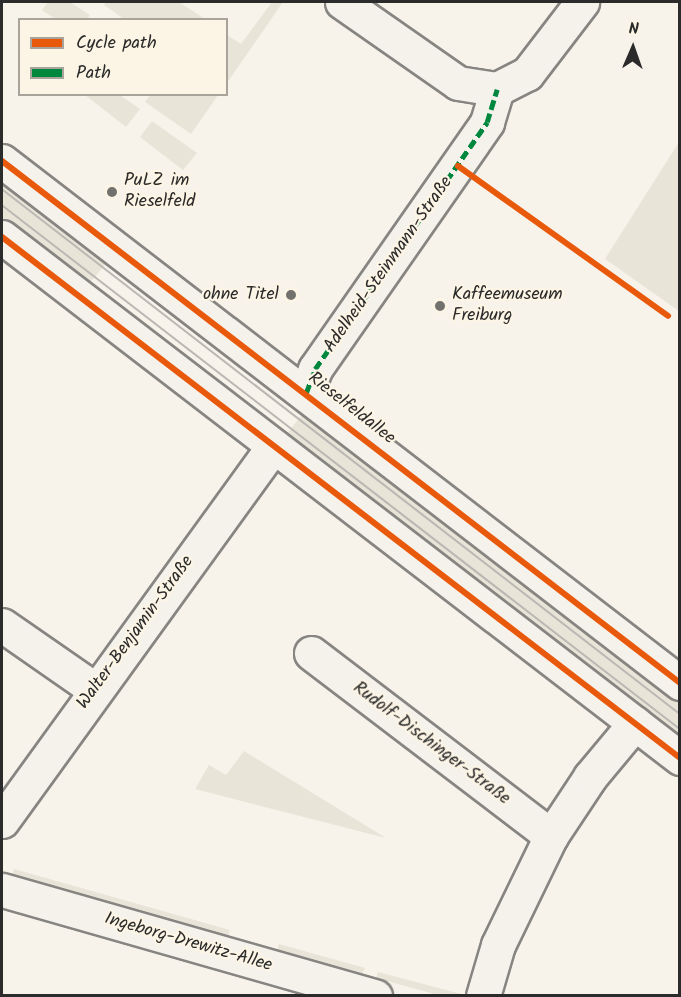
<!DOCTYPE html>
<html>
<head>
<meta charset="utf-8">
<style>
  body { margin:0 }
  #map { position:relative; width:681px; height:997px; overflow:hidden; background:#f7f3ea; font-family:Kalam,sans-serif }
  div>[style] { position:absolute }
  .green>* { inset:0; background:#e9e4d8 }
  .roads { filter:drop-shadow(2px 0 #878581) drop-shadow(-2px 0 #878581) drop-shadow(0 2px #878581) drop-shadow(0 -2px #878581) }
  .minor>* { height:33px; margin:-16.5px; padding:0 16.5px; transform-origin:16.5px; border-radius:16.5px; background:#f5f2ec }
  .tram>* { height:1.5px; margin:-0.75px; padding:0 0.75px; transform-origin:0.75px; border-radius:0.75px; background:#bbb8b4 }
  .quiet>* { height:4.5px; margin-top:-2.25px; transform-origin:0; background:repeating-linear-gradient(90deg,#00873e 0 9px,transparent 0 13.5px) }
  .cycleway>* { height:6px; margin:-3px; padding:0 3px; transform-origin:3px; border-radius:3px; background:#e8590c }
  .dots>* { width:16px; height:16px; translate:-50% -50%; box-sizing:border-box; border:3px solid #fcf5e5; border-radius:50% }
  span { translate:-50% -50%; white-space:nowrap; text-align:center; line-height:1.15; -webkit-text-stroke:4.5px #fcf5e5; paint-order:stroke }
  .poi-label { font-size:18px; color:#2b2b2b }
  .left { translate:0 -50%; text-align:left }
  .right { translate:-100% -50%; text-align:right }
  .street-label { font-size:18px; color:#2b2b2b }
  .frame { position:absolute; inset:0; border:3px solid #2b2b2b; pointer-events:none }
  .legend { position:absolute; left:18px; top:18px; width:210px; height:78px; box-sizing:border-box; background:#fcf5e5; border:2px solid #a8a49b; margin:0; padding:8px 10px; list-style:none; font-size:18px; color:#2b2b2b }
  .legend li { display:flex; align-items:center; gap:12px; height:30px }
  .legend b { width:30px; border:2px solid #a8a49b }
  .north { position:absolute; left:603px; top:18px; width:60px; height:60px; -webkit-text-stroke:4px #fcf5e5; paint-order:stroke; rotate:2deg; font-size:16px; font-weight:700; line-height:24px; text-align:center; color:#2b2b2b }
  .north::after { content:''; display:block; margin:auto; width:21px; height:27px; background:#2b2b2b; clip-path:polygon(50% 0,100% 100%,50% 72%,0 100%) }
</style>
</head>
<body>
<div id="map">
  <div class="green">
    <div style="clip-path:polygon(48px 2px,70px 2px,90px 15px,87px 19px,55px 19px,42px 10px)"></div>
    <div style="clip-path:polygon(106px 2px,179px 2px,205px 19px,124px 19px,104px 5px)"></div>
    <div style="clip-path:polygon(272px 2px,283px 2px,227px 83px,227px 35px,241px 44px)"></div>
    <div style="clip-path:polygon(85px 95px,120px 95px,140px 109px,126px 127px)"></div>
    <div style="clip-path:polygon(150px 95px,150px 94px,218px 95px,191px 134px,145px 102px)"></div>
    <div style="clip-path:polygon(152px 121px,197px 153px,183px 170px,140px 137px)"></div>
    <div style="clip-path:polygon(679px 142px,679px 311px,605px 259px)"></div>
    <div style="clip-path:polygon(2px 168px,113px 255px,85px 289px,2px 224px)"></div>
    <div style="clip-path:polygon(304px 412px,679px 692px,679px 747px,282px 440px)"></div>
    <div style="clip-path:polygon(244px 751px,386px 838px,195px 789px,209px 765px,226px 775px)"></div>
    <div style="clip-path:polygon(14px 869px,230px 930px,228px 937px,12px 876px)"></div>
    <div style="clip-path:polygon(279px 944px,365px 968px,362px 974px,277px 952px)"></div>
    <div style="clip-path:polygon(378px 972px,465px 995px,438px 995px,376px 978px)"></div>
  </div>
  <div class="roads">
    <div class="minor">
      <div style="left:342px;top:2px;width:141px;rotate:34.9deg"></div>
      <div style="left:458px;top:83px;width:39px;rotate:9deg"></div>
      <div style="left:497px;top:89px;width:34px;rotate:-27deg"></div>
      <div style="left:527px;top:74px;width:91px;rotate:-52.6deg"></div>
      <div style="left:2px;top:161px;width:856px;rotate:37.59deg"></div>
      <div style="left:2px;top:237px;width:855px;rotate:37.54deg"></div>
      <div style="left:306px;top:393px;width:26px;rotate:-69deg"></div>
      <div style="left:315px;top:369px;width:301px;rotate:-55.1deg"></div>
      <div style="left:487px;top:122px;width:34px;rotate:-73deg"></div>
      <div style="left:2px;top:625px;width:112px;rotate:34.8deg"></div>
      <div style="left:311px;top:653px;width:302px;rotate:37.3deg"></div>
      <div style="left:2px;top:821px;width:463px;rotate:-54.1deg"></div>
      <div style="left:2px;top:890px;width:388px;rotate:15.9deg"></div>
      <div style="left:483px;top:996px;width:53px;rotate:-73.6deg"></div>
      <div style="left:498px;top:945px;width:121px;rotate:-64.1deg"></div>
      <div style="left:551px;top:836px;width:71px;rotate:-56.5deg"></div>
      <div style="left:590px;top:777px;width:70px;rotate:-50.2deg"></div>
    </div>
  </div>
  <div class="tram">
    <div style="left:2px;top:189px;width:858px;rotate:37.75deg"></div>
    <div style="left:2px;top:205px;width:857px;rotate:37.7deg"></div>
  </div>
  <div class="quiet">
    <div style="left:306px;top:393px;width:26px;rotate:-69deg"></div>
    <div style="left:315px;top:369px;width:301px;rotate:-55.1deg"></div>
    <div style="left:487px;top:122px;width:34px;rotate:-73deg"></div>
  </div>
  <div class="cycleway">
    <div style="left:2px;top:161px;width:856px;rotate:37.59deg"></div>
    <div style="left:458px;top:166px;width:258px;rotate:35.5deg"></div>
    <div style="left:2px;top:237px;width:855px;rotate:37.54deg"></div>
  </div>
  <div class="dots">
    <div style="left:112px;top:192px;background:#72716e"></div>
    <div style="left:291px;top:295px;background:#72716e"></div>
    <div style="left:440px;top:306px;background:#72716e"></div>
  </div>
  <div class="poi-label">
    <span class="left" style="left:124px;top:192px">PuLZ im<br>Rieselfeld</span>
    <span class="right" style="left:279px;top:295px">ohne Titel</span>
    <span class="left" style="left:452px;top:306px">Kaffeemuseum<br>Freiburg</span>
  </div>
  <div class="street-label">
    <span style="left:389px;top:265px;rotate:-55deg">Adelheid-Steinmann-Straße</span>
    <span style="left:351px;top:409px;rotate:38deg">Rieselfeldallee</span>
    <span style="left:136px;top:633px;rotate:-54deg">Walter-Benjamin-Straße</span>
    <span style="left:431px;top:744px;rotate:37deg">Rudolf-Dischinger-Straße</span>
    <span style="left:188px;top:943px;rotate:16deg">Ingeborg-Drewitz-Allee</span>
  </div>
  <div class="frame"></div>
  <ul class="legend">
  <li><b style="height:8px;background:#e8590c"></b>Cycle path</li>
  <li><b style="height:8px;background:#00873e"></b>Path</li>
  </ul>
  <div class="north">N</div>
</div>
</body>
</html>
